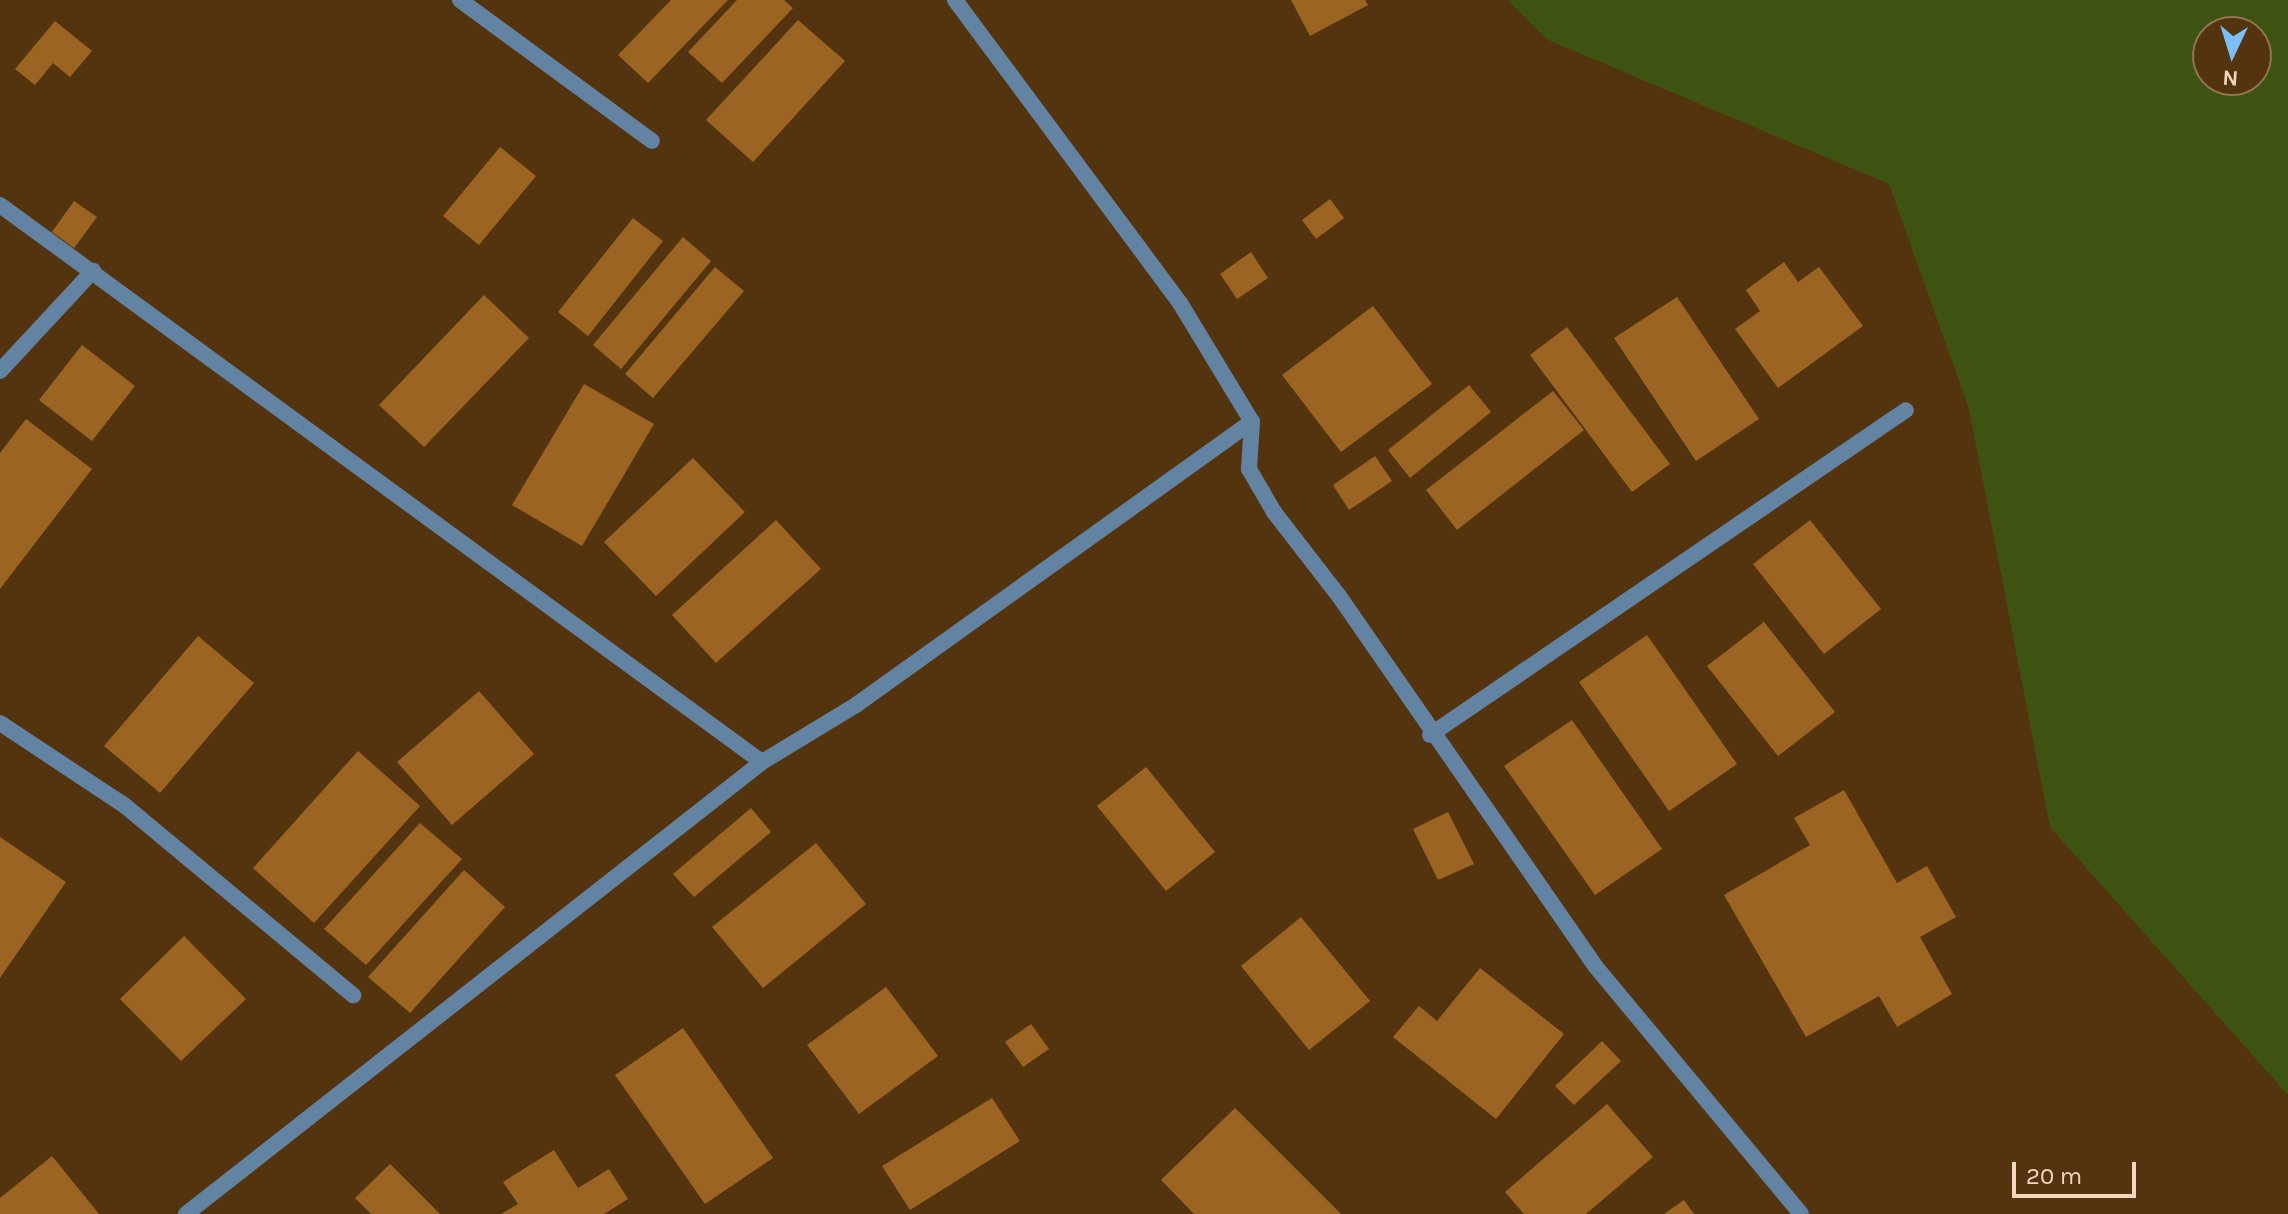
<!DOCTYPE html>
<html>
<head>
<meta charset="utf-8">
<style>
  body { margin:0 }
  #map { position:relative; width:2288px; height:1214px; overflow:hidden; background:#54340e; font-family:Karla,sans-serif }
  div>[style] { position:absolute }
  .green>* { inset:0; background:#3e5312 }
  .building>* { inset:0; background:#9c6422 }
  .street>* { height:16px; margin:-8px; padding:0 8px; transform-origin:8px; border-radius:8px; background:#6283a1 }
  span { translate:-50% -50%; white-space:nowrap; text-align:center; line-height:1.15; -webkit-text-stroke:6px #54340e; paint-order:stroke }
  .north { position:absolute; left:2192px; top:16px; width:80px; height:80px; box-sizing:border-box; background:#54340e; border:2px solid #927554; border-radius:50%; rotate:184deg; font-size:22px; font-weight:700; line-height:32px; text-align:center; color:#f0d7be }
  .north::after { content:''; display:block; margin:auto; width:28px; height:36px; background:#7cbef9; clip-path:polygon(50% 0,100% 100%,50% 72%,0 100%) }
  .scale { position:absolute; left:2012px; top:1162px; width:124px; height:36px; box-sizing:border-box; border:4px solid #f0d7be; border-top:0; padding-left:10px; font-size:24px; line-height:28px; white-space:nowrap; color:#f0d7be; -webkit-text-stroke:6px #54340e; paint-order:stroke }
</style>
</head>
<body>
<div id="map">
  <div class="green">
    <div style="clip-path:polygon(evenodd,1507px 0,2288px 0,2288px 1095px,2050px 827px,1969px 409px,1889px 184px,1546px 39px,1507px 0,2208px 32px,2256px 32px,2256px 80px,2208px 80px,2208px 32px)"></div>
  </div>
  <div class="building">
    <div style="clip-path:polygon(671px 0,728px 0,648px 83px,618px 55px)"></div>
    <div style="clip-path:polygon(737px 0,784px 0,793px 8px,722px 83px,688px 52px)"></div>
    <div style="clip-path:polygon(1291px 0,1365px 0,1368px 5px,1310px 36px)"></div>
    <div style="clip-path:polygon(798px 20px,845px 61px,753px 162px,706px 120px)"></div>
    <div style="clip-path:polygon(55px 21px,92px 51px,70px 77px,53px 63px,35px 85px,15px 69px)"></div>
    <div style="clip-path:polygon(500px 147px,536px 176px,479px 245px,443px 216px)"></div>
    <div style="clip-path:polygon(1330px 199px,1344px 218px,1316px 239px,1302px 220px)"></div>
    <div style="clip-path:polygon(74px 201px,97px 217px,74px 248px,52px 232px)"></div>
    <div style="clip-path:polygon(633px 218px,663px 241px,588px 336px,558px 312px)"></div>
    <div style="clip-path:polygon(683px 237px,711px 261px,621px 369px,593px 345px)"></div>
    <div style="clip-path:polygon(1251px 252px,1268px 278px,1237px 299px,1220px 274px)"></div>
    <div style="clip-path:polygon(1784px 262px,1798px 282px,1819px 267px,1863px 326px,1778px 388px,1735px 329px,1760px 311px,1746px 290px)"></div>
    <div style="clip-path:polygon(715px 267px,744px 291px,653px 398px,625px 374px)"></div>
    <div style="clip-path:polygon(484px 295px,529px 338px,424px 447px,379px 405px)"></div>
    <div style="clip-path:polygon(1677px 297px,1759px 419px,1696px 461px,1614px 338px)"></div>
    <div style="clip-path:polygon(1373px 306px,1432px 384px,1341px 452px,1282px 375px)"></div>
    <div style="clip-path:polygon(1567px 327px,1670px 464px,1632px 492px,1530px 355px)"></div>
    <div style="clip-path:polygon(82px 345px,135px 386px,92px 441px,39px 400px)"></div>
    <div style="clip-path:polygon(584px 384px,654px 424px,582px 546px,512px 505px)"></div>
    <div style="clip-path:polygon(1469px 385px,1491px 412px,1410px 478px,1388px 450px)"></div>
    <div style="clip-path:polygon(1553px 391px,1584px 430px,1457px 530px,1426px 490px)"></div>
    <div style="clip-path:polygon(26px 419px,92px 469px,0 589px,0 453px)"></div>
    <div style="clip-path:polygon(1375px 456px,1392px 481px,1349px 510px,1333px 485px)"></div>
    <div style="clip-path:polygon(693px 458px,745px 512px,656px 596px,604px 542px)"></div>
    <div style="clip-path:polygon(776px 520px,821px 569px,716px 663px,672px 615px)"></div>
    <div style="clip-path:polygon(1810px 520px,1881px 609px,1824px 654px,1753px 564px)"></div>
    <div style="clip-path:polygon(1764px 622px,1835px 712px,1778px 756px,1707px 666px)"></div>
    <div style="clip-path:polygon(1647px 635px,1737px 764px,1669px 811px,1579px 682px)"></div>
    <div style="clip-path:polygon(198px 636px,254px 683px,160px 793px,104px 746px)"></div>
    <div style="clip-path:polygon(479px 691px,534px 754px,452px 825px,397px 762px)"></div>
    <div style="clip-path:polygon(1572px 720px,1662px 849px,1595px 895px,1504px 766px)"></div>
    <div style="clip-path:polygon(358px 751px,420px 806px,314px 923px,253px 868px)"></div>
    <div style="clip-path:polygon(1146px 767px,1215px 852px,1166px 891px,1097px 806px)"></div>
    <div style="clip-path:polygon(1844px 790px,1897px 883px,1927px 866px,1956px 917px,1920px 937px,1952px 994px,1897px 1027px,1879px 996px,1806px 1037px,1724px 895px,1810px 845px,1794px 818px)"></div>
    <div style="clip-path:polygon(751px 808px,771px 832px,694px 897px,673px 874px)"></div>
    <div style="clip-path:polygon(1448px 812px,1474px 864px,1438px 880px,1413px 829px)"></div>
    <div style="clip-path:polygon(420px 823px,462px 859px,366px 965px,324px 929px)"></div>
    <div style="clip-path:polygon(0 837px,66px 882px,0 978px)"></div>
    <div style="clip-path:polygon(816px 843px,866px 904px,763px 988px,712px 927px)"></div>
    <div style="clip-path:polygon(464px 870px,505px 907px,410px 1013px,368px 977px)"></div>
    <div style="clip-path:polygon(1301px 917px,1370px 1001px,1309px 1050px,1241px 966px)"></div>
    <div style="clip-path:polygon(184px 936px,246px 999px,181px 1061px,120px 999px)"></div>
    <div style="clip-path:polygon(1480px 968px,1564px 1034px,1496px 1119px,1393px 1037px,1419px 1006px,1437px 1021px)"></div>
    <div style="clip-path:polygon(886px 987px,938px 1056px,859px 1114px,807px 1045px)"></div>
    <div style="clip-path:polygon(1031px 1024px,1049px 1049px,1023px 1067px,1005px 1042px)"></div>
    <div style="clip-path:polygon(683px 1028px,773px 1158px,705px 1204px,615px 1075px)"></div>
    <div style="clip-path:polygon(1602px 1041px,1621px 1061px,1574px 1105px,1555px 1086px)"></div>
    <div style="clip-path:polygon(992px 1098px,1020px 1141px,910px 1210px,882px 1166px)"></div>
    <div style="clip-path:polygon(1607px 1104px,1653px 1157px,1586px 1214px,1524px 1214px,1505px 1192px)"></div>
    <div style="clip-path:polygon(1235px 1108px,1341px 1214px,1194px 1214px,1161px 1180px)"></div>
    <div style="clip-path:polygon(554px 1150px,578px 1188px,609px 1169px,628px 1199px,604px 1214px,501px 1214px,518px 1204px,503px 1182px)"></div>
    <div style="clip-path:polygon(52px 1156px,99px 1214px,0 1214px,0 1198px)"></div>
    <div style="clip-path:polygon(390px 1164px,440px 1214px,371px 1214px,355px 1198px)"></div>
    <div style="clip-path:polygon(1684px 1200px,1694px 1214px,1664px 1214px)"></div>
  </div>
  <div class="street">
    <div style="left:460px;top:0;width:238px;rotate:36.3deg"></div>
    <div style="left:955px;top:0;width:377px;rotate:53.4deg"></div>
    <div style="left:1180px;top:303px;width:139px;rotate:58.8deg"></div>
    <div style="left:1252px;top:422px;width:47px;rotate:93.7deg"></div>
    <div style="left:1249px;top:469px;width:50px;rotate:59.8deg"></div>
    <div style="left:1274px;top:512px;width:106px;rotate:52.3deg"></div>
    <div style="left:1339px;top:596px;width:451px;rotate:55.3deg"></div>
    <div style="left:1596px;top:967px;width:321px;rotate:50.3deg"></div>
    <div style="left:0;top:205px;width:944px;rotate:36.17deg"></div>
    <div style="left:0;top:371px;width:137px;rotate:-47.1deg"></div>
    <div style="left:0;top:723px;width:149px;rotate:33.5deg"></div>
    <div style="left:124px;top:805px;width:298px;rotate:39.7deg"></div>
    <div style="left:1430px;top:735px;width:576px;rotate:-34.32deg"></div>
    <div style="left:186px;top:1214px;width:732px;rotate:-38.12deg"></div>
    <div style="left:762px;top:762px;width:110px;rotate:-31.2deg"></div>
    <div style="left:856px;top:705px;width:487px;rotate:-35.6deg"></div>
  </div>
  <div class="north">N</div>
  <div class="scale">20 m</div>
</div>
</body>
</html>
